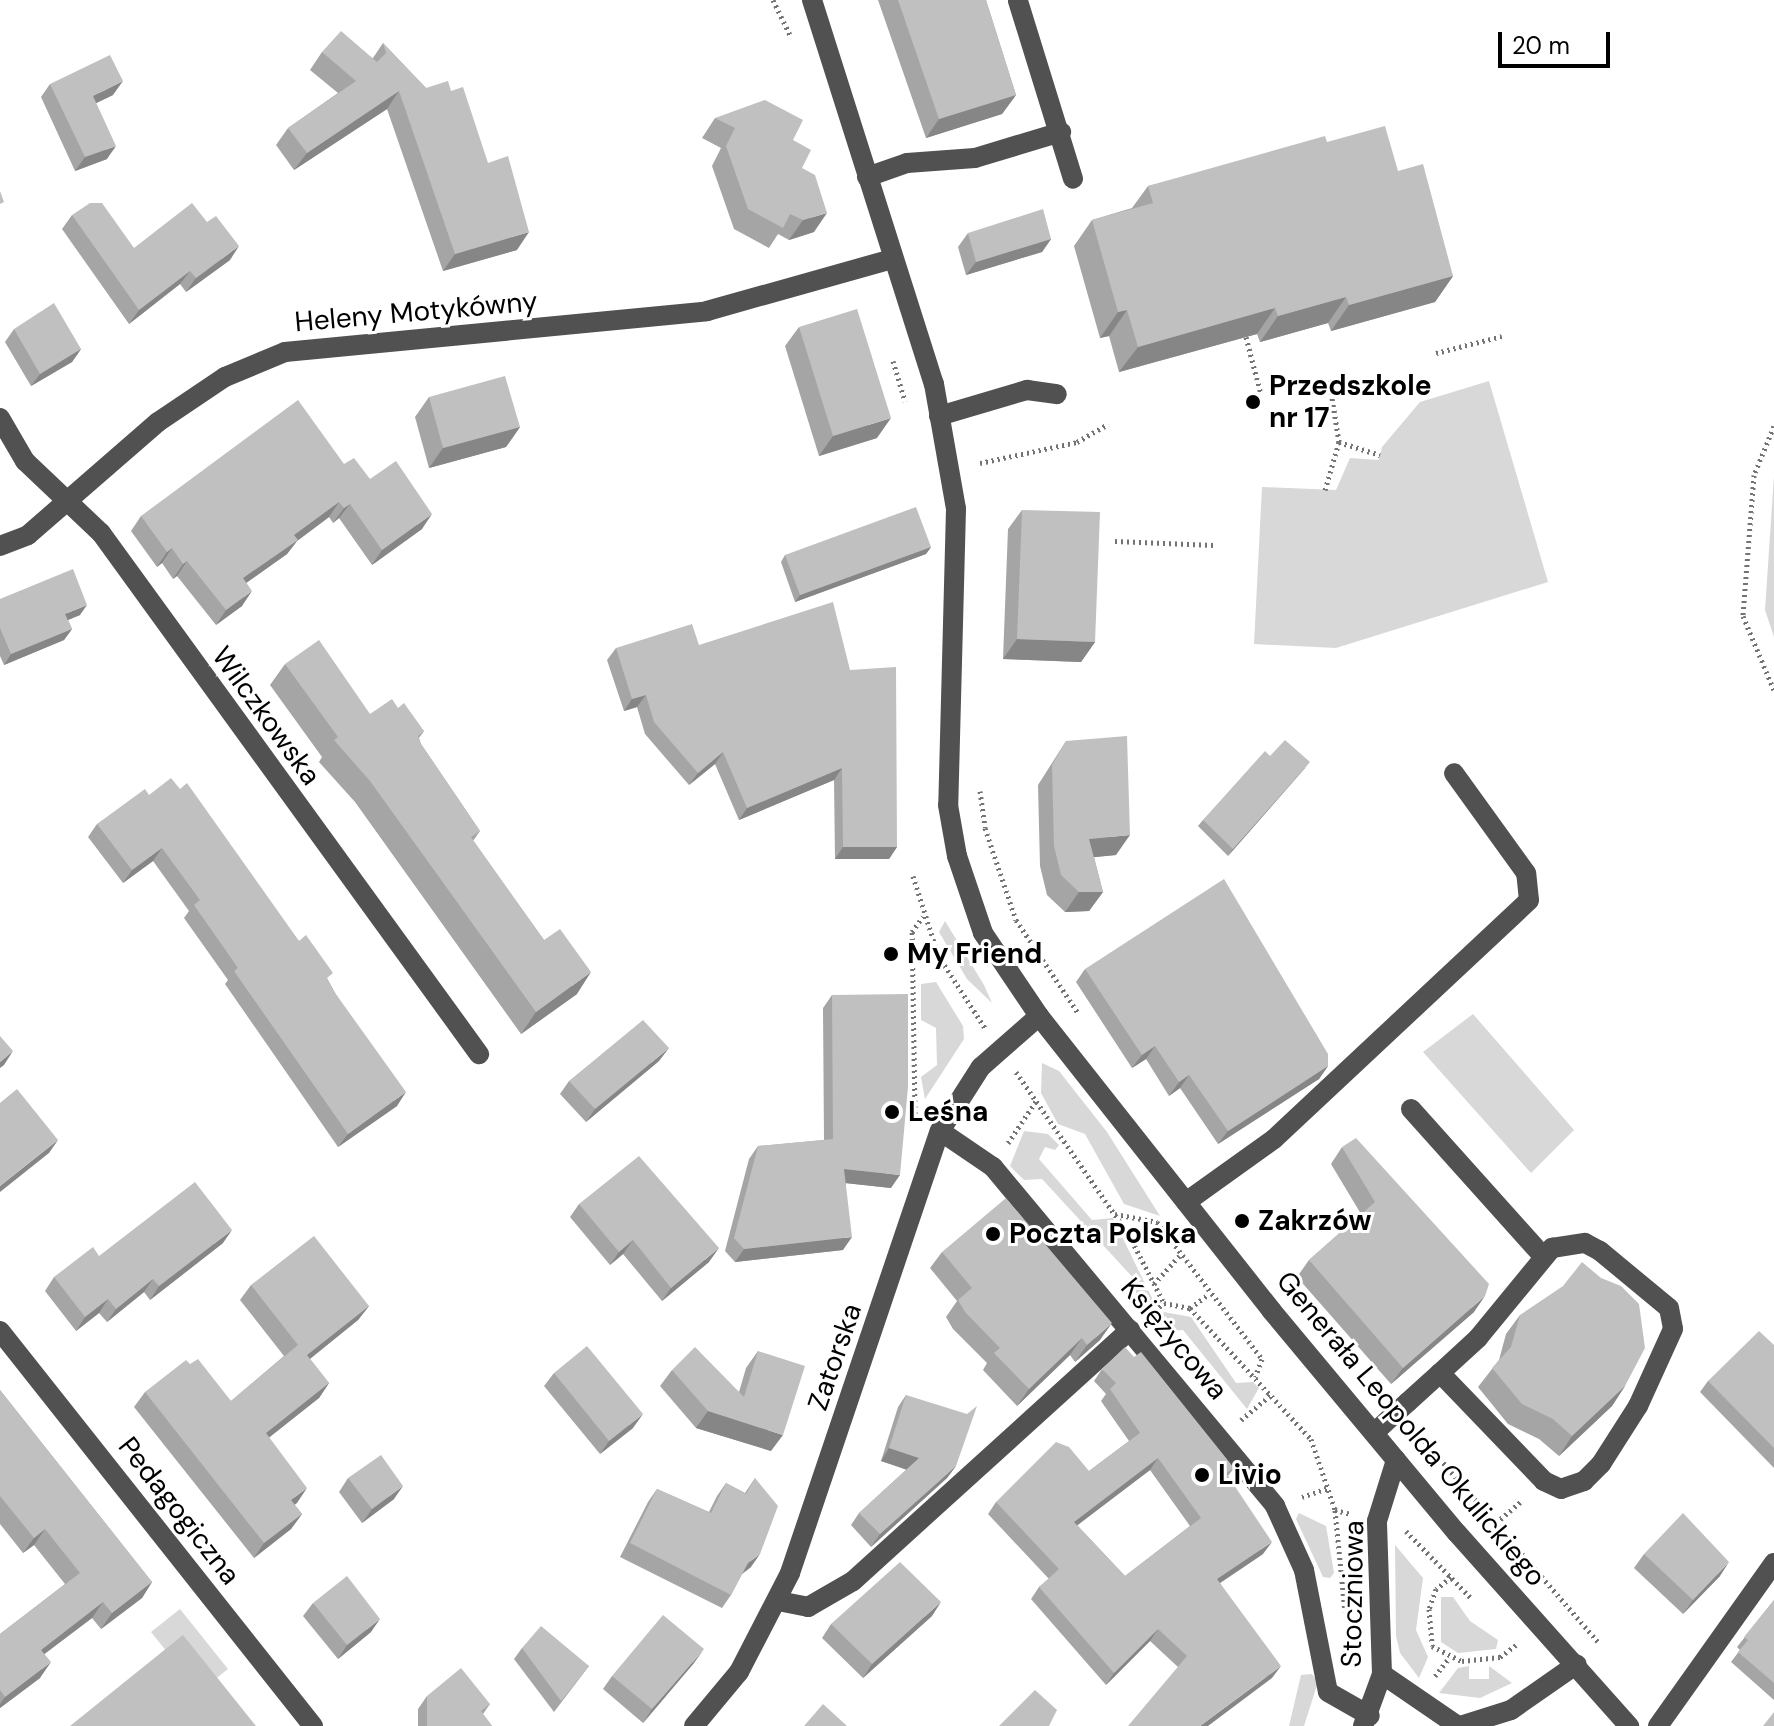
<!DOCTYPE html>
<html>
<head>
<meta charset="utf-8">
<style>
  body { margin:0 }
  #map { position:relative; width:1774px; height:1726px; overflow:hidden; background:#fff; font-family:"DM Sans",sans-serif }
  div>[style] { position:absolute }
  .green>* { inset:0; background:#d8d8d8 }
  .path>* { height:5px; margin-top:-2.5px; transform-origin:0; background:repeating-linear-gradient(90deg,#737373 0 2px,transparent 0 6px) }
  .minor>* { height:20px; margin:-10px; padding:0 10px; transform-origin:10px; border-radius:10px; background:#515151 }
  .wall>* { inset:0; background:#a5a5a5 }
  .shaded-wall>* { inset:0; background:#868686 }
  .building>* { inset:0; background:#c0c0c0 }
  .dots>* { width:22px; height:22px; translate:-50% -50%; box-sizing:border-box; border:4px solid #fff; border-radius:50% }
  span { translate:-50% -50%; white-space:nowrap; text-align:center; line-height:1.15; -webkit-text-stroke:6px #fff; paint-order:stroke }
  .street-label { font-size:28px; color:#000 }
  .poi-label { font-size:28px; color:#000; font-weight:700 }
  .left { translate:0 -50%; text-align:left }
  .scale { position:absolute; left:1498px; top:32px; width:112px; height:36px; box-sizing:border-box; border:4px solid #000; border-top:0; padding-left:10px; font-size:24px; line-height:28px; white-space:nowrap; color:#000; -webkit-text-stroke:6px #fff; paint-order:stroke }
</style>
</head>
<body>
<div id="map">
  <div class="green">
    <div style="clip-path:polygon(1489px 381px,1548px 582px,1336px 648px,1254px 644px,1262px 487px,1336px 490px,1350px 458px,1379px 460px,1382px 447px,1420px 402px)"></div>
    <div style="clip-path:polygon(1774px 476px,1774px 637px,1765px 610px)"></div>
    <div style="clip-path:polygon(945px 921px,984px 985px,992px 1003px,967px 979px,939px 932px)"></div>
    <div style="clip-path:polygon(936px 982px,963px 1026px,964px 1039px,925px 1099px,921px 1077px,937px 1065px,936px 1028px,921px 1020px,921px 984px)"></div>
    <div style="clip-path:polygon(1473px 1014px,1574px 1130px,1531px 1173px,1423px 1052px)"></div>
    <div style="clip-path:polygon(1042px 1063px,1059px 1071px,1107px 1132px,1160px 1216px,1124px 1204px,1085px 1134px,1058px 1124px,1041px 1093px)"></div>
    <div style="clip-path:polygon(1024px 1131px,1048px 1134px,1059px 1145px,1055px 1150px,1045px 1147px,1039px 1159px,1092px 1220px,1113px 1218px,1153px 1300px,1141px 1307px,1135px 1302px,1137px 1282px,1042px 1179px,1024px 1180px,1010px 1166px)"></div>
    <div style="clip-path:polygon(1164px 1312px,1191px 1317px,1236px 1383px,1253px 1382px,1259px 1388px,1247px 1409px,1183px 1330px,1162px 1332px,1156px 1326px)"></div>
    <div style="clip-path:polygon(1299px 1513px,1326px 1526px,1334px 1573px,1330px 1578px,1323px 1577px,1296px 1519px)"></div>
    <div style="clip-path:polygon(1395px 1545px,1423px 1578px,1416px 1630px,1428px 1657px,1419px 1678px,1400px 1653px,1396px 1636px)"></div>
    <div style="clip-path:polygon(1441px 1597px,1453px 1597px,1470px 1621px,1498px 1640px,1496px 1649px,1458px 1653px,1441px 1642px)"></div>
    <div style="clip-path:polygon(180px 1609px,228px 1669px,199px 1692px,151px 1632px)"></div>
    <div style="clip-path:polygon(1469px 1666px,1469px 1679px,1489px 1679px,1489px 1666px,1512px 1683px,1480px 1698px,1439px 1693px,1458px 1668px)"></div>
    <div style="clip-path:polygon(1312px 1674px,1318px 1682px,1304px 1726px,1289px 1726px,1301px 1675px)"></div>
  </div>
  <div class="path">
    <div style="left:773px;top:0;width:39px;rotate:64deg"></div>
    <div style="left:1246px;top:337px;width:59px;rotate:75.3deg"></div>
    <div style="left:1436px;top:353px;width:68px;rotate:-14.4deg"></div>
    <div style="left:893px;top:361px;width:42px;rotate:73.3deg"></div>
    <div style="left:1774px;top:426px;width:53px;rotate:112.2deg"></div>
    <div style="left:1754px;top:475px;width:141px;rotate:94.5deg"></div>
    <div style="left:1743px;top:616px;width:80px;rotate:67.3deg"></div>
    <div style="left:1339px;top:442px;width:43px;rotate:17.6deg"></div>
    <div style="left:980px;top:463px;width:99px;rotate:-12.2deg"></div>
    <div style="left:1077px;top:442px;width:36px;rotate:-30deg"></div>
    <div style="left:1325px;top:490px;width:50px;rotate:-73.7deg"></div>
    <div style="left:1339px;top:442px;width:64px;rotate:-99deg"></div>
    <div style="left:1115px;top:541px;width:99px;rotate:2.3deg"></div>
    <div style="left:980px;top:791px;width:37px;rotate:82deg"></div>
    <div style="left:985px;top:828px;width:97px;rotate:71.4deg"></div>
    <div style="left:1016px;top:920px;width:112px;rotate:56.3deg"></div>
    <div style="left:913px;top:876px;width:83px;rotate:72.4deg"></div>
    <div style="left:938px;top:955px;width:87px;rotate:57.2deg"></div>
    <div style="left:1016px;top:1072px;width:198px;rotate:55.3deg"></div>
    <div style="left:1129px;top:1235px;width:76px;rotate:62.8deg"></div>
    <div style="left:915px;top:1114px;width:182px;rotate:-90.9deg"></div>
    <div style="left:912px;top:932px;width:19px;rotate:-55deg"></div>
    <div style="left:1008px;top:1143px;width:50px;rotate:-56.3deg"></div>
    <div style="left:1115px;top:1214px;width:43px;rotate:10.8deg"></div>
    <div style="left:1157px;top:1222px;width:173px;rotate:52.5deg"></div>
    <div style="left:1262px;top:1359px;width:19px;rotate:111deg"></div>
    <div style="left:1154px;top:1284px;width:38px;rotate:-48deg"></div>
    <div style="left:1190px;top:1308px;width:22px;rotate:-36deg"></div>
    <div style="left:1150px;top:1315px;width:18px;rotate:-41deg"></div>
    <div style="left:1164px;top:1303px;width:26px;rotate:11deg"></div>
    <div style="left:1190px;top:1308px;width:178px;rotate:47.3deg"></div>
    <div style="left:1311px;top:1439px;width:75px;rotate:71.3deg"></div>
    <div style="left:1335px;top:1510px;width:16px;rotate:14deg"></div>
    <div style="left:1241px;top:1420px;width:39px;rotate:-40deg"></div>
    <div style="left:1416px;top:1431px;width:279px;rotate:49.2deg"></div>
    <div style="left:1302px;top:1497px;width:28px;rotate:-19deg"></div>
    <div style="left:1335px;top:1510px;width:102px;rotate:84.4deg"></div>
    <div style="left:1496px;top:1523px;width:35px;rotate:-41deg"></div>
    <div style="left:1406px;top:1531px;width:93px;rotate:45.9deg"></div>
    <div style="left:1451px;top:1577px;width:19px;rotate:141deg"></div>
    <div style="left:1436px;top:1589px;width:21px;rotate:109deg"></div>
    <div style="left:1429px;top:1609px;width:37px;rotate:85deg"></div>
    <div style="left:1432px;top:1646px;width:34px;rotate:27deg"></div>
    <div style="left:1462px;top:1661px;width:38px;rotate:-6deg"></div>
    <div style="left:1500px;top:1657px;width:20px;rotate:-37deg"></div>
    <div style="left:1435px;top:1676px;width:23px;rotate:-52deg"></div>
  </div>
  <div class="minor">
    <div style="left:812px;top:0;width:403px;rotate:72.4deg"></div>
    <div style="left:934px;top:384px;width:127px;rotate:80deg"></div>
    <div style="left:956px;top:509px;width:296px;rotate:91.5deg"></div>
    <div style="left:948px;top:805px;width:52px;rotate:80deg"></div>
    <div style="left:957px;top:856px;width:81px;rotate:71.3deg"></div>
    <div style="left:983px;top:933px;width:100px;rotate:56deg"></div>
    <div style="left:1039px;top:1016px;width:375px;rotate:51.7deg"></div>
    <div style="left:1271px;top:1310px;width:290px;rotate:50.2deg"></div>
    <div style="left:1457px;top:1533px;width:259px;rotate:48.3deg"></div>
    <div style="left:1018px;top:1px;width:186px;rotate:72.8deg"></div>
    <div style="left:867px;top:177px;width:42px;rotate:-19.3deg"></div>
    <div style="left:907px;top:163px;width:68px;rotate:-4.2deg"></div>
    <div style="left:975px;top:158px;width:90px;rotate:-16.8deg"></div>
    <div style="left:939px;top:416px;width:92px;rotate:-16.5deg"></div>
    <div style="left:1027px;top:390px;width:30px;rotate:8deg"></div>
    <div style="left:0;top:418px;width:50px;rotate:59.8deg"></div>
    <div style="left:25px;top:461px;width:105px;rotate:43.5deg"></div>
    <div style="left:101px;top:533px;width:644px;rotate:54.04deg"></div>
    <div style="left:0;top:546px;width:30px;rotate:-21deg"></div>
    <div style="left:28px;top:535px;width:172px;rotate:-41deg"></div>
    <div style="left:158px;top:422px;width:81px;rotate:-33.9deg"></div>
    <div style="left:225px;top:377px;width:65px;rotate:-22.6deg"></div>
    <div style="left:285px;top:352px;width:424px;rotate:-5.5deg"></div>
    <div style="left:707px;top:311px;width:192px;rotate:-15.7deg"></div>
    <div style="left:1411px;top:1109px;width:199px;rotate:48.1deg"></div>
    <div style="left:940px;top:1131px;width:64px;rotate:34.2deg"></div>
    <div style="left:993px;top:1167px;width:441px;rotate:50.2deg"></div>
    <div style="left:1275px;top:1506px;width:70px;rotate:65.6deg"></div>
    <div style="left:1304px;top:1570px;width:124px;rotate:78.9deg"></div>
    <div style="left:1328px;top:1692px;width:48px;rotate:29.7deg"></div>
    <div style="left:1186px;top:1202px;width:108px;rotate:-35.6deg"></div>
    <div style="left:1274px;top:1139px;width:349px;rotate:-43.1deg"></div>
    <div style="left:1529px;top:900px;width:27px;rotate:-96deg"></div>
    <div style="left:1526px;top:873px;width:123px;rotate:-125.8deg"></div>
    <div style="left:0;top:1331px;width:504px;rotate:51.61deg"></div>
    <div style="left:1374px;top:1433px;width:33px;rotate:-43deg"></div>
    <div style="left:1398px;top:1411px;width:13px;rotate:-42deg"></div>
    <div style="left:1408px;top:1402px;width:43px;rotate:-42.2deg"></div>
    <div style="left:1440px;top:1373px;width:52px;rotate:-42.6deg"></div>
    <div style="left:1478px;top:1338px;width:117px;rotate:-50.6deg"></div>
    <div style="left:1552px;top:1248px;width:33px;rotate:-9deg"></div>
    <div style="left:1585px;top:1243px;width:17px;rotate:28deg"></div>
    <div style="left:1600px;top:1251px;width:89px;rotate:39.6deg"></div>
    <div style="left:1669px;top:1308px;width:21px;rotate:79deg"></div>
    <div style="left:1673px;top:1329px;width:85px;rotate:114.4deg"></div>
    <div style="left:1638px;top:1406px;width:69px;rotate:122.5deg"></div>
    <div style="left:1601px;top:1464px;width:24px;rotate:135deg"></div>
    <div style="left:1584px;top:1481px;width:24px;rotate:161deg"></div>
    <div style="left:1561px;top:1489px;width:19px;rotate:-155deg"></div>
    <div style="left:1544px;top:1481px;width:150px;rotate:-133.9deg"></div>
    <div style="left:778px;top:1601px;width:31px;rotate:11deg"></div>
    <div style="left:808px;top:1607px;width:52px;rotate:-30deg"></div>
    <div style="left:853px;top:1581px;width:374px;rotate:-42.2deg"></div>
    <div style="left:1382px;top:1674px;width:92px;rotate:34.4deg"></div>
    <div style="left:694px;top:1726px;width:70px;rotate:-50.2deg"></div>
    <div style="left:739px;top:1672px;width:111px;rotate:-62.7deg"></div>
    <div style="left:790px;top:1573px;width:467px;rotate:-71.3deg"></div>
    <div style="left:940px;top:1131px;width:76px;rotate:-57.4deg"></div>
    <div style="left:981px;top:1067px;width:77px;rotate:-41.3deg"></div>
    <div style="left:1363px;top:1726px;width:55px;rotate:-69.9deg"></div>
    <div style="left:1382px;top:1674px;width:153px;rotate:-91.9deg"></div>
    <div style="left:1377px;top:1521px;width:64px;rotate:-72.7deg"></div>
    <div style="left:1460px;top:1726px;width:53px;rotate:-17.4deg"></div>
    <div style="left:1511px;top:1710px;width:80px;rotate:-34.9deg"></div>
    <div style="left:1658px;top:1726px;width:200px;rotate:-54.6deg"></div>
  </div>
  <div class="wall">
    <div style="clip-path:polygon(878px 0,986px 0,1016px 95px,1002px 114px,926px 138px)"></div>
    <div style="clip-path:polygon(383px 43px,426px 88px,451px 91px,517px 250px,443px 271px,387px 109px,294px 170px,276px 145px,288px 128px,338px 93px,310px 70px,322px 52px,373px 58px)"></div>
    <div style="clip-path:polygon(50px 84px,113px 95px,96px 103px,107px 159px,75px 171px,41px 97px)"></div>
    <div style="clip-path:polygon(715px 118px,793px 140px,802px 168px,814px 232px,789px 240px,778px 234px,769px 248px,734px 229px,712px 166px,721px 148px,702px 138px)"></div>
    <div style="clip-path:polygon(1327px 142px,1398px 171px,1453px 276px,1435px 302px,1331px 331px,1328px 323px,1260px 342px,1257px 334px,1119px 372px,1109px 336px,1100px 338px,1074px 246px,1092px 220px,1132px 208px,1148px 186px)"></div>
    <div style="clip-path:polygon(72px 215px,134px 248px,230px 260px,186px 292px,180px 284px,129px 324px,62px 229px)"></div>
    <div style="clip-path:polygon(968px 233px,1051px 239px,1042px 252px,966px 275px,958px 247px)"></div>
    <div style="clip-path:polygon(799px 327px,877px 438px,819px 456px,785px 346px)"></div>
    <div style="clip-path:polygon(14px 329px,81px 349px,72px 362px,31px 386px,5px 342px)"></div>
    <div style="clip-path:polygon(429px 397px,520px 427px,506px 447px,429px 468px,415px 417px)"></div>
    <div style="clip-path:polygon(344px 464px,370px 479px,422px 529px,372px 565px,339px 518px,333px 523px,329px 517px,297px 541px,287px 554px,246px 583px,242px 606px,216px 625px,177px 576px,173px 579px,162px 563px,157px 567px,131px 531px,141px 516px)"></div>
    <div style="clip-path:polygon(1022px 510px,1095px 642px,1081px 662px,1003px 659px,1008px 529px)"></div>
    <div style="clip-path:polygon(931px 547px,926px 554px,795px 602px,781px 562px,785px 555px)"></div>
    <div style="clip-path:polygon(0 599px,80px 615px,68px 620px,72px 629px,64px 640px,4px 665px,0 656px)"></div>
    <div style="clip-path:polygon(699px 645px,850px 670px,897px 847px,889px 859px,835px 859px,834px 780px,739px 820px,715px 764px,689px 785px,645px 734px,637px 707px,624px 711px,607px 660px,616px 648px)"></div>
    <div style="clip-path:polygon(285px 664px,370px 714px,398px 708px,424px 731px,419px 738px,421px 744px,480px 831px,473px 841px,544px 940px,577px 994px,521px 1034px,355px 802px,319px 762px,322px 757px,270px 685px)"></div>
    <div style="clip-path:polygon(1066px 741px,1116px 855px,1094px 857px,1103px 892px,1089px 911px,1065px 912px,1047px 895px,1040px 866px,1038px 785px)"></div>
    <div style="clip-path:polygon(1270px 756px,1305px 768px,1228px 856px,1198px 826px,1203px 820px)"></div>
    <div style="clip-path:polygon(149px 795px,299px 941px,328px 980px,397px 1106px,338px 1147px,225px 984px,228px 980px,184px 918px,189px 911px,153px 861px,123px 883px,88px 837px,97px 824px)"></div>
    <div style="clip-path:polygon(1085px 969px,1328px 1066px,1319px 1079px,1218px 1144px,1180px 1088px,1169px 1096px,1146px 1059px,1132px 1068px,1076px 982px)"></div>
    <div style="clip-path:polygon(832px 995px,891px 1188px,846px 1183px,843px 1250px,735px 1262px,725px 1251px,749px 1159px,758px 1146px,824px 1140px,823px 1008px)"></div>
    <div style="clip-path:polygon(659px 1061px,586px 1122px,560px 1094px,569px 1081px)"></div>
    <div style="clip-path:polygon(1342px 1147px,1474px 1312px,1391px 1384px,1297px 1277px,1309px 1260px,1361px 1214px,1331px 1164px)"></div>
    <div style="clip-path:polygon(579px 1204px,709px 1262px,662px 1301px,623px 1254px,610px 1265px,570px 1217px)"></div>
    <div style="clip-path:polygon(223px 1243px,150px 1300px,144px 1292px,107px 1322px,99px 1313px,76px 1331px,45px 1291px,54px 1277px,99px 1256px)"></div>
    <div style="clip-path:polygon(942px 1252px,1100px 1340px,1075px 1362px,1070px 1355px,1017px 1406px,983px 1370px,987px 1363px,953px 1329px,946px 1317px,957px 1301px,930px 1268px)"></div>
    <div style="clip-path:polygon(251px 1285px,369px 1306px,358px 1320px,310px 1359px,329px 1383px,319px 1398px,269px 1437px,297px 1503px,294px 1504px,302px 1514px,291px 1529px,254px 1558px,134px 1407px,145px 1392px,190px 1364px,231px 1401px,284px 1356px,240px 1300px)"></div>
    <div style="clip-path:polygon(1520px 1315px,1625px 1386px,1612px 1406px,1559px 1456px,1539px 1439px,1508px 1424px,1478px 1387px,1499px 1360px,1506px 1334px)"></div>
    <div style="clip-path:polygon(1774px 1345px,1774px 1468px,1700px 1392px,1708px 1381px)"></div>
    <div style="clip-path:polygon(758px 1351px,771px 1451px,696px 1428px,660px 1386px,672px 1370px,739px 1392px,746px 1368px)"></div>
    <div style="clip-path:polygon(evenodd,1102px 1369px,1234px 1468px,1228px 1476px,1263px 1554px,1220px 1583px,1272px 1678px,1178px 1667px,1150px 1641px,1106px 1685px,1031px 1599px,1039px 1587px,1049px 1579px,988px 1514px,996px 1502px,1089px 1471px,1129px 1441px,1101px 1401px,1106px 1394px,1094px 1381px,1102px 1369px,1150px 1470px,1190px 1526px,1125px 1576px,1077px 1525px,1150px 1470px)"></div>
    <div style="clip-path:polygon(554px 1373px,633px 1428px,600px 1454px,544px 1386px)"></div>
    <div style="clip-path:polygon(0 1390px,152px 1582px,142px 1598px,101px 1629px,92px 1618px,44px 1654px,40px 1678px,0 1708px,0 1634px,65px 1584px,34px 1545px,23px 1553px,0 1524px)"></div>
    <div style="clip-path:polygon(906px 1395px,956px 1466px,947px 1478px,871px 1547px,851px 1525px,859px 1513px,907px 1469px,881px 1461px,898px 1407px)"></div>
    <div style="clip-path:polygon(348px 1478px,394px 1499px,362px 1523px,339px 1492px)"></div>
    <div style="clip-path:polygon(755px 1478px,751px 1567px,742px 1574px,731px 1595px,722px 1608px,620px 1557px,648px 1502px,657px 1489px,709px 1512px,717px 1496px,726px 1483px,745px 1493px)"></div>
    <div style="clip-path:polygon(1644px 1554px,1720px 1576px,1683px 1614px,1634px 1568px)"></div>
    <div style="clip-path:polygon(1774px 1600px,1774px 1700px,1731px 1662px,1740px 1650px,1737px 1647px)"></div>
    <div style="clip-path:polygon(313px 1603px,371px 1632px,338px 1659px,303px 1616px)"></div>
    <div style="clip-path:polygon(932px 1616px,863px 1678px,822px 1638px,831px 1624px)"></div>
    <div style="clip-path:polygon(522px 1648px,589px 1666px,554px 1712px,514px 1659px)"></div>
    <div style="clip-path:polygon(694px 1663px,643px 1723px,603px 1689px,612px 1676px)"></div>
    <div style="clip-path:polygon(427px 1696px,490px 1704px,483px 1714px,492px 1726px,418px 1726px,418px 1709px)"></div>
  </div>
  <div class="shaded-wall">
    <div style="clip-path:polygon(123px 81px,113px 95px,84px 109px,93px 96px)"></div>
    <div style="clip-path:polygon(399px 91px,387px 109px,294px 170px,307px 153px)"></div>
    <div style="clip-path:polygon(1016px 95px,1002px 114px,926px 138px,939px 119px)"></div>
    <div style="clip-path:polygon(116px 146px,107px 159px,75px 171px,85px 157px)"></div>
    <div style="clip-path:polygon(827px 213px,814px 232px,789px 240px,803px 220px)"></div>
    <div style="clip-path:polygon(529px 232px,517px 250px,443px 271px,455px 254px)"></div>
    <div style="clip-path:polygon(1051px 239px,1042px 252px,966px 275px,976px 262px)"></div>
    <div style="clip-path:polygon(239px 246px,230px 260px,186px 292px,196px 278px)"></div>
    <div style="clip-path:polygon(190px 271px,180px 284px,129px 324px,139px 310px)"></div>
    <div style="clip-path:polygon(1453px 276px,1435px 302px,1331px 331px,1349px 305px)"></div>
    <div style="clip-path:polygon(1346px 297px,1328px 323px,1260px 342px,1278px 316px)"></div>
    <div style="clip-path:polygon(1275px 308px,1257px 334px,1119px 372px,1138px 347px)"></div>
    <div style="clip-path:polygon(1127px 310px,1109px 336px,1100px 338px,1118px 312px)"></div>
    <div style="clip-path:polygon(81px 349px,72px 362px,31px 386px,40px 374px)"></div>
    <div style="clip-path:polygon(891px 418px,877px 438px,819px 456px,833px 436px)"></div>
    <div style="clip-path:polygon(520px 427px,506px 447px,429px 468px,443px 448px)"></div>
    <div style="clip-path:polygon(339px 502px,329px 517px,297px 541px,287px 554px,232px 593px,243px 578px,294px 535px)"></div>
    <div style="clip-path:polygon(350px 504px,339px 518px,333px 523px,344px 508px)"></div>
    <div style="clip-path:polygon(432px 514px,422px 529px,372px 565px,382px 550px)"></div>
    <div style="clip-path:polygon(931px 547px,926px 554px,795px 602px,800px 595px)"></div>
    <div style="clip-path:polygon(172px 548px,162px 563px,157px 567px,167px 552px)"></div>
    <div style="clip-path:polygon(187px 561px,177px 576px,173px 579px,183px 564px)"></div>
    <div style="clip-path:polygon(252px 591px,242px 606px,216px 625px,226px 610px)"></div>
    <div style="clip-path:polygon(87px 605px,80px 615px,58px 624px,65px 614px)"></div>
    <div style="clip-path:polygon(72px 629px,64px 640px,4px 665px,11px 654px)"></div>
    <div style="clip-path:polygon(1017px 639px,1095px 642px,1081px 662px,1003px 659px)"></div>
    <div style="clip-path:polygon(646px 695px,637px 707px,624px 711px,632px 699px)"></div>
    <div style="clip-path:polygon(723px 752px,715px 764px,689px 785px,698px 773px)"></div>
    <div style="clip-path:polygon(1310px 762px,1305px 768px,1228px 856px,1233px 849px)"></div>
    <div style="clip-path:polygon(842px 768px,834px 780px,739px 820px,747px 808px)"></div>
    <div style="clip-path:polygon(1130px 835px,1116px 855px,1076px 859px,1089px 839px)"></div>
    <div style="clip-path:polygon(843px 847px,897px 847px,889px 859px,835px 859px)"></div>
    <div style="clip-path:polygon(162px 848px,153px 861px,123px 883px,132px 870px)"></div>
    <div style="clip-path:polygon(1079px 892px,1103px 892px,1089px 911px,1065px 912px)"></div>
    <div style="clip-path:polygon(591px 972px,577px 994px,521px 1034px,536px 1012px)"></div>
    <div style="clip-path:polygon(1155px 1046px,1146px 1059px,1132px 1068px,1142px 1055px)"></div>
    <div style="clip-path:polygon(669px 1048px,659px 1061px,586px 1122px,595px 1109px)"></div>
    <div style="clip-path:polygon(13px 1051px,4px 1065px,0 1068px,0 1062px)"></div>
    <div style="clip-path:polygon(1328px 1066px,1319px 1079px,1218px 1144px,1228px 1131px)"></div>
    <div style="clip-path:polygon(1189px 1075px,1180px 1088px,1169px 1096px,1179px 1082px)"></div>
    <div style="clip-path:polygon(406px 1092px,397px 1106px,338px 1147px,348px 1134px)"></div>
    <div style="clip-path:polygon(58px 1140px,49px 1153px,0 1192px,0 1186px)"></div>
    <div style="clip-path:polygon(844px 1169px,900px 1175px,891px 1188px,835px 1182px)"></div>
    <div style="clip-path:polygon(232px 1230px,223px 1243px,150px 1300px,159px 1286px)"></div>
    <div style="clip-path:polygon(852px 1237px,843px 1250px,735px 1262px,744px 1249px)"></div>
    <div style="clip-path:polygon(633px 1240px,623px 1254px,610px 1265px,619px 1252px)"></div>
    <div style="clip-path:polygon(719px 1248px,709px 1262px,662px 1301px,671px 1288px)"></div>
    <div style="clip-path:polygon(153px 1279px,144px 1292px,107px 1322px,116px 1309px)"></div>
    <div style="clip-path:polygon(1485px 1296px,1474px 1312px,1391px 1384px,1403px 1368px)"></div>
    <div style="clip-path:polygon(108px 1299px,99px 1313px,76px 1331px,85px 1317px)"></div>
    <div style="clip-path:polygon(369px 1306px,358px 1320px,296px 1370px,307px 1355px)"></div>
    <div style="clip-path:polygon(1112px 1323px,1100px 1340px,1075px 1362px,1087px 1345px)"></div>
    <div style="clip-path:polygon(1082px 1338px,1070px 1355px,1017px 1406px,1029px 1389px)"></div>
    <div style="clip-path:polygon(329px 1383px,319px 1398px,256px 1448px,266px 1433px)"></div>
    <div style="clip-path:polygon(1625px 1386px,1612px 1406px,1559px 1456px,1572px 1436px)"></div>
    <div style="clip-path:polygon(708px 1411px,783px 1435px,771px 1451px,696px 1428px)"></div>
    <div style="clip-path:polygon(643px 1414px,633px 1428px,600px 1454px,609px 1441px)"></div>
    <div style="clip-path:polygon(889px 1448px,919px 1458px,910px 1471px,881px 1461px)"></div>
    <div style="clip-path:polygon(1158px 1458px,1150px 1470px,1066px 1534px,1074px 1522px)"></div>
    <div style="clip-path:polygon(956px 1466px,947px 1478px,871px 1547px,880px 1534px)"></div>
    <div style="clip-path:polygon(403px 1486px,394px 1499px,362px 1523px,372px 1509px)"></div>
    <div style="clip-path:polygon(307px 1488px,297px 1503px,281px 1515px,291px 1500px)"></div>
    <div style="clip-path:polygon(302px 1514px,291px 1529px,254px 1558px,264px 1543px)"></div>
    <div style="clip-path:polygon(45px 1529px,34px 1545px,23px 1553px,34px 1538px)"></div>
    <div style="clip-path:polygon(1272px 1542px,1263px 1554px,1208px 1591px,1217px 1579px)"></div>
    <div style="clip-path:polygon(760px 1554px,751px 1567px,739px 1576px,748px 1563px)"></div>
    <div style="clip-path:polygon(1729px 1562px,1720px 1576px,1683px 1614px,1693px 1600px)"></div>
    <div style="clip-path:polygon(152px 1582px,142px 1598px,101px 1629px,112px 1613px)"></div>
    <div style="clip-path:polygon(103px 1602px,92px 1618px,30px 1665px,41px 1650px)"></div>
    <div style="clip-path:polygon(941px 1602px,932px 1616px,863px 1678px,872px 1664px)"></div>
    <div style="clip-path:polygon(380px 1619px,371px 1632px,338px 1659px,347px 1645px)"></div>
    <div style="clip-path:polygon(1158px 1629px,1150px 1641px,1106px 1685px,1114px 1673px)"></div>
    <div style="clip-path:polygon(704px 1649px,694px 1663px,643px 1723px,652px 1709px)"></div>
    <div style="clip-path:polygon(51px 1662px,40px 1678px,0 1708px,0 1704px,5px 1697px)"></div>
    <div style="clip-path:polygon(1281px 1666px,1272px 1678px,1208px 1726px,1200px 1726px)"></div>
  </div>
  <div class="building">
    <div style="clip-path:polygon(898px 0,986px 0,1016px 95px,939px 119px)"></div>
    <div style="clip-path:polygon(341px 31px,377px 62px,386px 53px,383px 43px,426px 88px,448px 81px,451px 91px,463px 87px,488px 163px,508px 156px,529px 232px,455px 254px,399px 91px,307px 153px,288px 128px,356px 81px,322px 52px)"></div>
    <div style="clip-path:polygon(110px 55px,123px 81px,93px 96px,116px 146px,85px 157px,50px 84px)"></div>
    <div style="clip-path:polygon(765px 100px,803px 120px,793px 140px,811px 150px,802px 168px,815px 175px,827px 213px,803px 220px,790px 214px,783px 228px,748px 209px,726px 146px,735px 128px,715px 118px)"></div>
    <div style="clip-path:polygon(1385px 126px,1398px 171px,1423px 164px,1453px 276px,1349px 305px,1346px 297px,1278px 316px,1275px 308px,1138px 347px,1127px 310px,1118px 312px,1092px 220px,1153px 203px,1148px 186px,1325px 136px,1327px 142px)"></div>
    <div style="clip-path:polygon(0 191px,4px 202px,0 204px)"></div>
    <div style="clip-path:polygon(90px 203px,102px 203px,134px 248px,192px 203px,207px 222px,216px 216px,239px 246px,196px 278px,190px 271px,139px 310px,72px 215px)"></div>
    <div style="clip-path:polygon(1043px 209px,1051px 239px,976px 262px,968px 233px)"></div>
    <div style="clip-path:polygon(54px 303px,81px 349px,40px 374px,14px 329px)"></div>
    <div style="clip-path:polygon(857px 309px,891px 418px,833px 436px,799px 327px)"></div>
    <div style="clip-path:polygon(505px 376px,520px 427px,443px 448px,429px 397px)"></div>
    <div style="clip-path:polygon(298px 400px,344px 464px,354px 458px,370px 479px,396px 461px,432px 514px,382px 550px,350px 504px,344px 508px,339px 502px,294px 535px,298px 540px,243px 578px,252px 591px,226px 610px,187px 561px,183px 564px,172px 548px,167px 552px,141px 516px)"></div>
    <div style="clip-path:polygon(916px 507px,931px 547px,800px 595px,785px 555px)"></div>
    <div style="clip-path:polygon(1022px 510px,1100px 512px,1095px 642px,1017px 639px)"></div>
    <div style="clip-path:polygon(73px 569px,87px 605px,65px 614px,72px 629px,11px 654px,0 628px,0 599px)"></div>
    <div style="clip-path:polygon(833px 602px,850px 670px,896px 667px,897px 847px,843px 847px,842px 768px,747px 808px,723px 752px,698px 773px,654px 722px,646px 695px,632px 699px,616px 648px,692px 624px,699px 645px)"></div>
    <div style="clip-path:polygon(319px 640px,370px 714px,392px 699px,398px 708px,404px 703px,424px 731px,418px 736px,421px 744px,480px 831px,471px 837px,544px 940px,560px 929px,591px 972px,536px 1012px,370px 781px,334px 740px,338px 737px,285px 664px)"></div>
    <div style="clip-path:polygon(1127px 736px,1130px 835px,1089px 839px,1103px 892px,1079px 892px,1061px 875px,1054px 846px,1052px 765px,1066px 741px)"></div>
    <div style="clip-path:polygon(1285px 740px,1310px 762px,1233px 849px,1203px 820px,1265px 751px,1270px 756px)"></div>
    <div style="clip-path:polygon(171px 778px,180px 789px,187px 783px,299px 941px,306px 935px,333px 973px,327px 978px,333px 990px,406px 1092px,348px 1134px,234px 971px,238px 968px,194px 905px,200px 900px,162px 848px,132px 870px,97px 824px,145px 789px,149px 795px)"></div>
    <div style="clip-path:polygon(1224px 879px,1328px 1054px,1328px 1066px,1228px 1131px,1189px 1075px,1179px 1082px,1155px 1046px,1142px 1055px,1085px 969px)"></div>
    <div style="clip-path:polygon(908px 994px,908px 1087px,900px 1175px,844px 1169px,852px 1237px,744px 1249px,734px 1238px,758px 1146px,833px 1139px,832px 995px)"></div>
    <div style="clip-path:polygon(643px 1020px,669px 1048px,595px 1109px,569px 1081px)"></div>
    <div style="clip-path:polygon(0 1036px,13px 1051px,0 1062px)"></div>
    <div style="clip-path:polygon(17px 1089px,58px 1140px,0 1186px,0 1103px)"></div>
    <div style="clip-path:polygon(1356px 1138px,1489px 1284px,1485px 1296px,1403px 1368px,1309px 1260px,1375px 1202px,1342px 1147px)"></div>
    <div style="clip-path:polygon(639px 1156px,719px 1248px,671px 1288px,633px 1240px,619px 1252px,579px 1204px)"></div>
    <div style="clip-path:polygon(195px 1182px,232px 1230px,159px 1286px,153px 1279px,116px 1309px,108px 1299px,85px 1317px,54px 1277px,93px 1247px,99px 1256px)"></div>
    <div style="clip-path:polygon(1006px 1198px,1112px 1323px,1087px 1345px,1082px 1338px,1029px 1389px,994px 1353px,1000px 1348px,965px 1312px,958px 1300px,972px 1288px,942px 1252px)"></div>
    <div style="clip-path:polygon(314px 1236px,369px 1306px,307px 1355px,329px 1383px,266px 1433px,307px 1488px,291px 1500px,302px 1514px,264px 1543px,145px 1392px,186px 1360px,190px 1364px,198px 1359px,231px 1401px,298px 1345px,251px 1285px)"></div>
    <div style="clip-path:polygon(1582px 1262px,1601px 1278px,1621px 1286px,1639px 1304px,1645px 1348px,1625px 1386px,1572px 1436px,1553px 1419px,1522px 1404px,1492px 1368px,1511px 1347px,1520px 1315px,1563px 1286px)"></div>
    <div style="clip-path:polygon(1759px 1331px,1774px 1345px,1774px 1448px,1708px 1381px)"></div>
    <div style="clip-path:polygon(587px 1346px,643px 1414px,609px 1441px,554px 1373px)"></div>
    <div style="clip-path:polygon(695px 1347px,744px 1397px,758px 1351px,805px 1366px,783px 1435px,708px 1411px,672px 1370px)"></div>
    <div style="clip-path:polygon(evenodd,1125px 1347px,1134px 1357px,1141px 1352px,1234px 1468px,1226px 1473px,1272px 1542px,1217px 1579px,1281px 1666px,1200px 1726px,1128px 1726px,1187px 1656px,1158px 1629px,1114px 1673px,1039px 1587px,1059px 1569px,996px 1502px,1056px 1442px,1069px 1447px,1089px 1471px,1140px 1433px,1110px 1389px,1116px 1383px,1102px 1369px,1125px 1347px,1158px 1458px,1201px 1518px,1125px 1576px,1074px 1522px,1158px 1458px)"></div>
    <div style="clip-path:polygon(0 1390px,152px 1582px,112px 1613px,103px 1602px,41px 1650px,51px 1662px,5px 1697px,0 1690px,0 1634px,80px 1573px,45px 1529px,34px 1538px,0 1496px)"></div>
    <div style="clip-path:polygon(906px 1395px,967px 1414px,977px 1406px,956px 1466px,880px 1534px,859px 1513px,919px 1458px,889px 1448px)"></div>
    <div style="clip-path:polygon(381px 1455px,403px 1486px,372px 1509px,348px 1478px)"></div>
    <div style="clip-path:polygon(755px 1478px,778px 1506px,760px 1554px,748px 1563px,731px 1595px,630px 1543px,657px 1489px,711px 1513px,726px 1483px,746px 1494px)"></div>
    <div style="clip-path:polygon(1683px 1513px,1729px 1562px,1693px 1600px,1644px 1554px)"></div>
    <div style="clip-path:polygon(900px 1562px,941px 1602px,872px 1664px,831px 1624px)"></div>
    <div style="clip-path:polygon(347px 1576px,380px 1619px,347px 1645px,313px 1603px)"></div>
    <div style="clip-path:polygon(1774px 1600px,1774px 1683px,1738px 1652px,1748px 1640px,1744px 1637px)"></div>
    <div style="clip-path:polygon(663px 1615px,704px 1649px,652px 1709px,612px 1676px)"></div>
    <div style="clip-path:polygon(541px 1626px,589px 1666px,561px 1701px,522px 1648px)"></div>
    <div style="clip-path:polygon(183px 1635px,256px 1726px,70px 1726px)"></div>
    <div style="clip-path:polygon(461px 1668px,490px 1704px,481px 1711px,492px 1726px,427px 1726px,427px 1696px)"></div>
    <div style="clip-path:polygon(1035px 1690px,1057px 1710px,1049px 1726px,999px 1726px)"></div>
    <div style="clip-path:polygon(823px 1704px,847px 1726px,804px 1726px)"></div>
    <div style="clip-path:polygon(1774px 1712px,1774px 1726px,1763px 1726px)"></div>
  </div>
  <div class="dots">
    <div style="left:1253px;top:402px;background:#000"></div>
    <div style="left:891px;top:954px;background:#000"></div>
    <div style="left:892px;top:1112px;background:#000"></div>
    <div style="left:1242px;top:1221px;background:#000"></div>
    <div style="left:993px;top:1234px;background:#000"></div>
    <div style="left:1202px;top:1475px;background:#000"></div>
  </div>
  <div class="street-label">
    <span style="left:416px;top:312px;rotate:-5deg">Heleny Motykówny</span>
    <span style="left:266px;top:716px;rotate:54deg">Wilczkowska</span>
    <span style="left:1174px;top:1339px;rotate:50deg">Księżycowa</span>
    <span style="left:835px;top:1357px;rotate:-71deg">Zatorska</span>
    <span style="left:1411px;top:1429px;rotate:50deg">Generała Leopolda Okulickiego</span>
    <span style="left:179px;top:1511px;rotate:52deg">Pedagogiczna</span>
    <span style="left:1353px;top:1594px;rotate:-89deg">Stoczniowa</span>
  </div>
  <div class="poi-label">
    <span class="left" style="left:1269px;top:402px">Przedszkole<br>nr 17</span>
    <span class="left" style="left:907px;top:954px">My Friend</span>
    <span class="left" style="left:908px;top:1112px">Leśna</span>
    <span class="left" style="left:1258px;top:1221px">Zakrzów</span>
    <span class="left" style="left:1009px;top:1234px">Poczta Polska</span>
    <span class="left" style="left:1218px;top:1475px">Livio</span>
  </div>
  <div class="scale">20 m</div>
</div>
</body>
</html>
